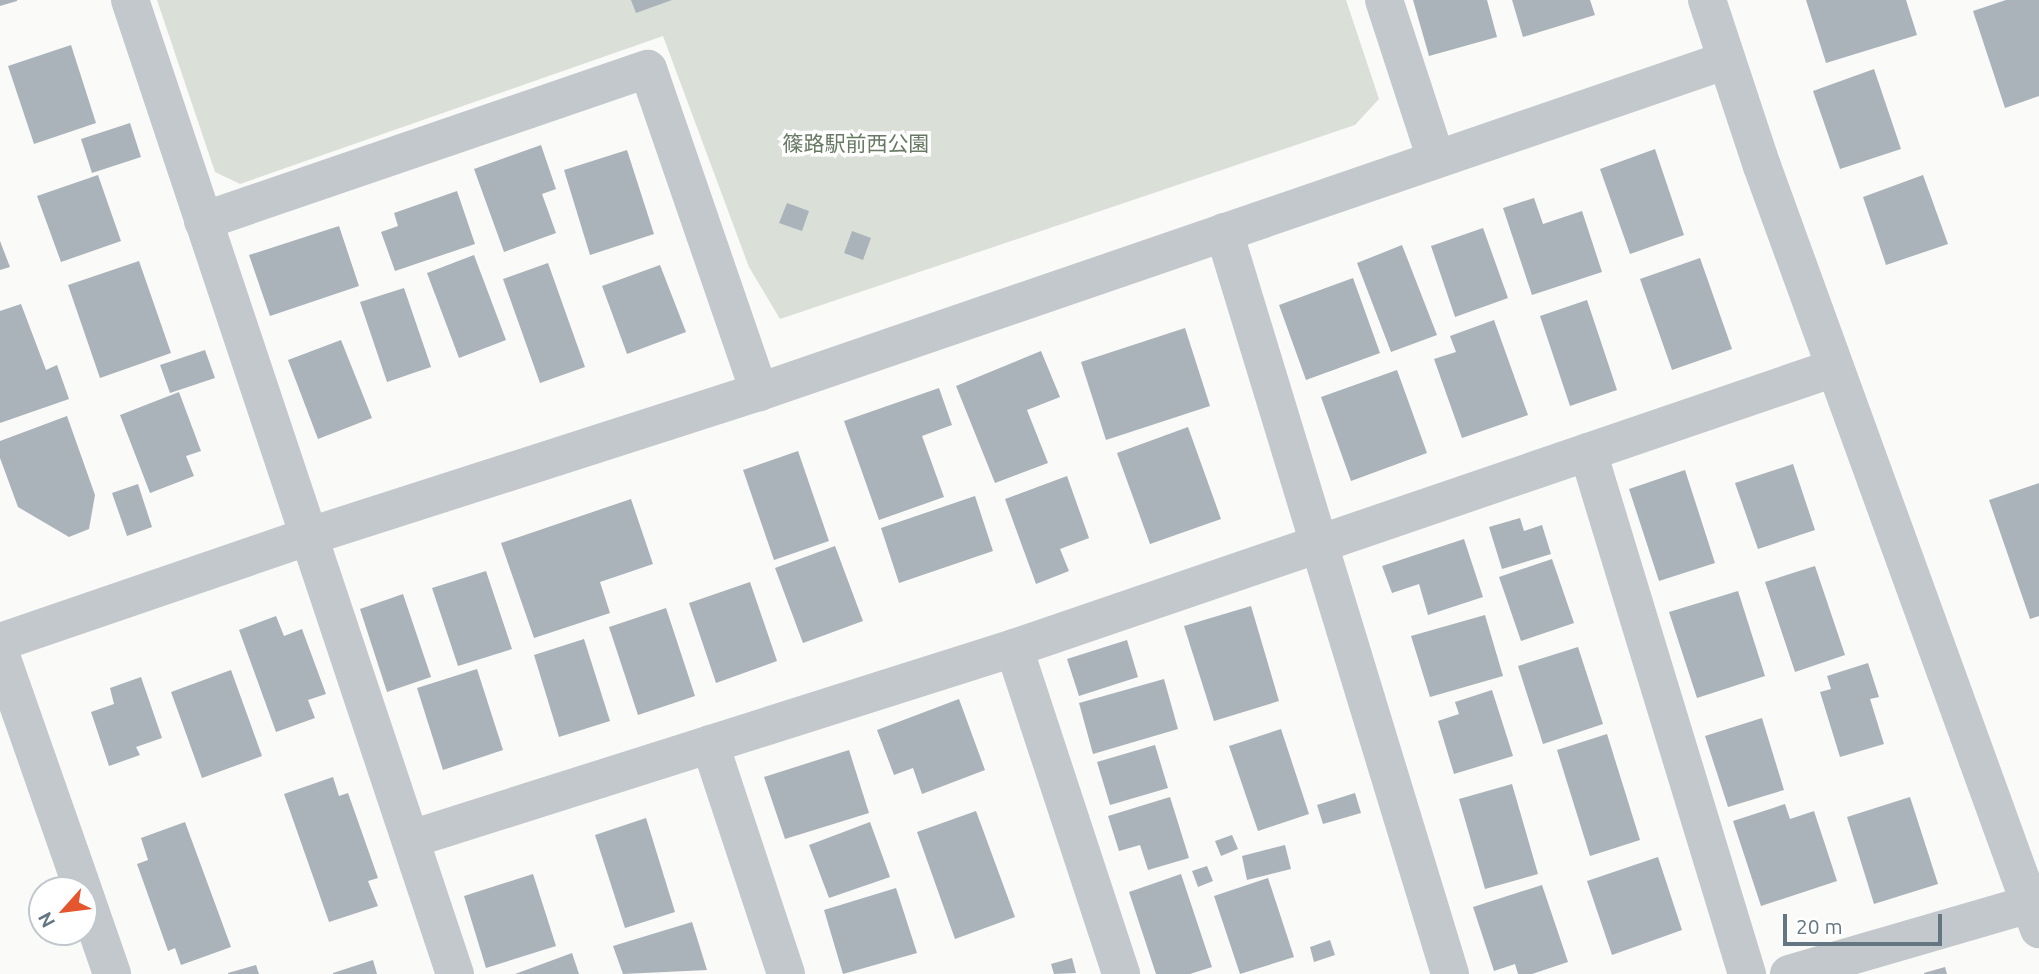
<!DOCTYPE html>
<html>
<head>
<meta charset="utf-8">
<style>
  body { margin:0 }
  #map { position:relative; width:2039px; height:974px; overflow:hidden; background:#fafaf8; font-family:Ubuntu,"Noto Sans JP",sans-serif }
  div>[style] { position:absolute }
  .green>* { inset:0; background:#dadfd7 }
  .building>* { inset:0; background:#aab3b9 }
  .minor>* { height:38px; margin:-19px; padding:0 19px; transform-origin:19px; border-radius:19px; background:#c3c8cc }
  span { translate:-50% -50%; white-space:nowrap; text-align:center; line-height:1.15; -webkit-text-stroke:7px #fff; paint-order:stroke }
  .park-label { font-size:21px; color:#687a64 }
  .north { position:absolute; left:28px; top:876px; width:70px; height:70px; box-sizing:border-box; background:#fff; border:2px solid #c1c8cd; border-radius:50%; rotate:242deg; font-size:19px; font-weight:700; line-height:28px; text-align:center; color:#657683 }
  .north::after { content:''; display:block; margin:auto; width:24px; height:32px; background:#e4572e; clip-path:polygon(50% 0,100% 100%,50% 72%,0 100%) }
  .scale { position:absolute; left:1783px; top:914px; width:159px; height:32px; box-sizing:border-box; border:4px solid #657683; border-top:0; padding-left:9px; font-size:21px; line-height:24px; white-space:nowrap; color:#657683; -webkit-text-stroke:5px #fff; paint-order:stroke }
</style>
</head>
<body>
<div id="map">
  <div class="green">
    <div style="clip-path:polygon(157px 0,1346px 0,1379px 99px,1355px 125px,780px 319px,749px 267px,663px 36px,240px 184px,215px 172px)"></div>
  </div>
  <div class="building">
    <div style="clip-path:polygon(0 0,17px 0,17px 1px,0 6px)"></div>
    <div style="clip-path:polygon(631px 0,672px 0,636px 13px)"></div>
    <div style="clip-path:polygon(1413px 0,1487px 0,1497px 37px,1429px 56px)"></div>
    <div style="clip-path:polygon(1512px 0,1590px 0,1595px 15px,1523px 37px)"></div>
    <div style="clip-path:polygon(1806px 0,1906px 0,1917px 35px,1826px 63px)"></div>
    <div style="clip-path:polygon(2006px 0,2039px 0,2039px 96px,2005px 108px,1973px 11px)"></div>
    <div style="clip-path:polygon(71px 45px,96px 123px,34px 144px,8px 66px)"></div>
    <div style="clip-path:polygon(1874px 69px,1901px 149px,1840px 169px,1813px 91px)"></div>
    <div style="clip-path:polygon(130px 123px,141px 157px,92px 173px,81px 139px)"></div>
    <div style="clip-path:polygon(541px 145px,556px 189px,542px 194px,556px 233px,504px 252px,474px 169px)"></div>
    <div style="clip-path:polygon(1655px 149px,1684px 235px,1630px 254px,1600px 169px)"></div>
    <div style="clip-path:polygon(627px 150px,654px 234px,590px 255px,564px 170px)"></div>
    <div style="clip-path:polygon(98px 175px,121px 241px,61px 262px,37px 196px)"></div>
    <div style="clip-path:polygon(1923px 175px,1948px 244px,1886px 265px,1863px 197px)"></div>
    <div style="clip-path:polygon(457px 191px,475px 244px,395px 271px,381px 232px,398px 226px,394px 213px)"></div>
    <div style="clip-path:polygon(1534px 198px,1543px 224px,1582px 211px,1602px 272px,1532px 295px,1503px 208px)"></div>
    <div style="clip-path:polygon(787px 203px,809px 211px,802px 231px,779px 223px)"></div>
    <div style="clip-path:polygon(339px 226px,359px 286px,270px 316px,249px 255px)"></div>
    <div style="clip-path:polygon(1483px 228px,1508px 298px,1455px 317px,1431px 246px)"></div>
    <div style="clip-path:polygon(852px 231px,871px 238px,863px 260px,844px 253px)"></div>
    <div style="clip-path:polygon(0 241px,10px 267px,0 270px)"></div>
    <div style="clip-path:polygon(1402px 245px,1437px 335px,1391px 352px,1357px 263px)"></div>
    <div style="clip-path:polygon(474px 255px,506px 340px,459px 358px,427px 273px)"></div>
    <div style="clip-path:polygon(1700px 258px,1732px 349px,1672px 370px,1640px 279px)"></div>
    <div style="clip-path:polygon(139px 261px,171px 353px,100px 378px,68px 285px)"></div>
    <div style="clip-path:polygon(548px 263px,585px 367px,540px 383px,503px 279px)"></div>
    <div style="clip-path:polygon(660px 265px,686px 332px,627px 354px,602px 286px)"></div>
    <div style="clip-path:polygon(1353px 278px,1380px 353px,1306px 380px,1279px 305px)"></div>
    <div style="clip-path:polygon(404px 288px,431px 367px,387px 382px,360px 302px)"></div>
    <div style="clip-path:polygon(1587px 300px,1617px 390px,1570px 406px,1540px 316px)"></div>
    <div style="clip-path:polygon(21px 304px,46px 370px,57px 365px,69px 399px,0 423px,0 311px)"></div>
    <div style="clip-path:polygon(1494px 320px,1528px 415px,1462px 438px,1434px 359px,1456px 352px,1450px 336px)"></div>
    <div style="clip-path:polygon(1185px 328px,1210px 406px,1106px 440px,1081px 362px)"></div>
    <div style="clip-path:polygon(341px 340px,372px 418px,318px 439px,288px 360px)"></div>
    <div style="clip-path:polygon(205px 350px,215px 378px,170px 393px,160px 365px)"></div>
    <div style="clip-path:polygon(1041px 351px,1060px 397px,1027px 410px,1048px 463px,995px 483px,956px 386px)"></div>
    <div style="clip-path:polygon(1397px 370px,1427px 453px,1351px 481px,1321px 397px)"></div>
    <div style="clip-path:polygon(939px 388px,952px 425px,922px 436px,944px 497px,879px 520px,844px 421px)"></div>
    <div style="clip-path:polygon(179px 392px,201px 451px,186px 456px,194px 476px,150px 493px,120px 415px)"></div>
    <div style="clip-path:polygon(67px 416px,95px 495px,89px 529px,69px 537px,18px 507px,0 458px,0 441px)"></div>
    <div style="clip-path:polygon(1188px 427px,1221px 519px,1150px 544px,1117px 453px)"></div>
    <div style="clip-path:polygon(798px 451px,829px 541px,774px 560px,743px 470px)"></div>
    <div style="clip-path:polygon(1793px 464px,1815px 530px,1758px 549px,1735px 483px)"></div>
    <div style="clip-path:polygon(1685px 470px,1715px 563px,1659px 581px,1629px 489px)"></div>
    <div style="clip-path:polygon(1067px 476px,1089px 538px,1060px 549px,1069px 571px,1036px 584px,1005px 499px)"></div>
    <div style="clip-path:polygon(2039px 483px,2039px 616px,2030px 619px,1989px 500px)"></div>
    <div style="clip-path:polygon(138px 484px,152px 527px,127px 536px,112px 493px)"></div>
    <div style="clip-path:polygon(975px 496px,993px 551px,899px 583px,881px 528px)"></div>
    <div style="clip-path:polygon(631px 499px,653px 564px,600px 582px,610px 613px,534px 638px,501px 543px)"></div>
    <div style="clip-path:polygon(1520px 518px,1524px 531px,1542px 525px,1551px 554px,1502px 569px,1489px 527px)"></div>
    <div style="clip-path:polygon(1464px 539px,1483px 597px,1428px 615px,1419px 584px,1392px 593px,1382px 566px)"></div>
    <div style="clip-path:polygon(835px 546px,863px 621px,803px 643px,775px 568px)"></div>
    <div style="clip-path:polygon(1552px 559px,1574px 623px,1521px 641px,1499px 577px)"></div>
    <div style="clip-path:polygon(1815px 566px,1845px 655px,1795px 672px,1765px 582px)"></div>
    <div style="clip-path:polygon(486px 571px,512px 649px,458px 666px,432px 588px)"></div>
    <div style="clip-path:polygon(750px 582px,777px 661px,716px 683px,689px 603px)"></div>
    <div style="clip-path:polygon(1738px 591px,1765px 676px,1697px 698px,1669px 612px)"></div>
    <div style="clip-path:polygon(403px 594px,431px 677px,387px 692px,360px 609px)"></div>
    <div style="clip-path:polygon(1251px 606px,1279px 701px,1214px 721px,1184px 626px)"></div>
    <div style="clip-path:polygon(666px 608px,695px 696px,638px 715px,609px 627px)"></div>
    <div style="clip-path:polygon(1485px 615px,1503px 676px,1430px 697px,1411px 636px)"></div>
    <div style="clip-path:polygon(276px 616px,284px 636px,302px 629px,326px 694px,308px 700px,315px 718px,276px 732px,239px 630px)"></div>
    <div style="clip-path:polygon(584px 639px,610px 721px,559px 737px,534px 655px)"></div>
    <div style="clip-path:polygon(1127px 640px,1138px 677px,1079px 696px,1067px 659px)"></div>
    <div style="clip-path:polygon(1578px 647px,1603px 724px,1543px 744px,1518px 666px)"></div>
    <div style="clip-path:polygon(1868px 663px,1879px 697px,1870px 699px,1884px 744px,1840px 757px,1820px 692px,1831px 689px,1827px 676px)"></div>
    <div style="clip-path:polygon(477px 669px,503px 750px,443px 770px,417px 688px)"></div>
    <div style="clip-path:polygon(231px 670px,262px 756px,202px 778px,171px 692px)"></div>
    <div style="clip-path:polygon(141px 677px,162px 738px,136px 747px,140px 755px,109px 766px,91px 712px,114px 704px,110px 688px)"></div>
    <div style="clip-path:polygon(1164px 679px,1178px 729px,1093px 754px,1079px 703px)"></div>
    <div style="clip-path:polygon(1492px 690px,1513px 756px,1454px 774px,1438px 721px,1459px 714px,1455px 702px)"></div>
    <div style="clip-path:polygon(959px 699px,985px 770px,922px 794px,913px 768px,894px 775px,877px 730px)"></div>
    <div style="clip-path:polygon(1762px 718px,1784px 790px,1728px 807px,1705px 736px)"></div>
    <div style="clip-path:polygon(1281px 729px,1309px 814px,1258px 831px,1229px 746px)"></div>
    <div style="clip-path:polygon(1607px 734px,1640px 840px,1590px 856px,1557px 750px)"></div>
    <div style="clip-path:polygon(1155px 745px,1168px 788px,1110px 805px,1097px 762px)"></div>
    <div style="clip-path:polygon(849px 750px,869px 813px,785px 839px,764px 777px)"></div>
    <div style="clip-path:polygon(333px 777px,339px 796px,348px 793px,378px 878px,368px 881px,378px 906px,329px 922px,284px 794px)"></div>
    <div style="clip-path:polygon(1512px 784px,1538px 874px,1485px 889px,1459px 799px)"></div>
    <div style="clip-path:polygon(1355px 793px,1361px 813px,1323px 824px,1317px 805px)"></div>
    <div style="clip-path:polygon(1170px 797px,1189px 858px,1148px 870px,1140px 845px,1119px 851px,1108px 816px)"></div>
    <div style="clip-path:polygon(1910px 797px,1938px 884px,1874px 904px,1847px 817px)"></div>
    <div style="clip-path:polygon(1785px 804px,1790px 819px,1814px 811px,1837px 881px,1761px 906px,1733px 821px)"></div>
    <div style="clip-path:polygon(976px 811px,1015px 917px,955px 939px,917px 832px)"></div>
    <div style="clip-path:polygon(646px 818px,675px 912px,625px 928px,595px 835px)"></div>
    <div style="clip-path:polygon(185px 822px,231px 947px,181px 965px,175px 948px,168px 951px,137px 864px,148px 860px,141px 838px)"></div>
    <div style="clip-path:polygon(870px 822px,890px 877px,829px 898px,809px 845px)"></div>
    <div style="clip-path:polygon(1232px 835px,1238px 849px,1221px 856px,1215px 841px)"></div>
    <div style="clip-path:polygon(1285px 845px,1291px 869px,1247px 880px,1242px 856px)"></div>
    <div style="clip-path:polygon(1658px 857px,1682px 930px,1612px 955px,1587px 881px)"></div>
    <div style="clip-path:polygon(1207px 866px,1213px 881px,1198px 887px,1192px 871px)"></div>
    <div style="clip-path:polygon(533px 874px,556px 946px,486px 968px,464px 896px)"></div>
    <div style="clip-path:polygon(1181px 874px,1212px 967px,1190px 974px,1156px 974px,1129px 892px)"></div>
    <div style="clip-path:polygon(1268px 878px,1294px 957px,1240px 974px,1214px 896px)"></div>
    <div style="clip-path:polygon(1542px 885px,1568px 962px,1532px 974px,1518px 974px,1515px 964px,1494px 971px,1473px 907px)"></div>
    <div style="clip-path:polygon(896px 888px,917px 953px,843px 974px,824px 910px)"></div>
    <div style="clip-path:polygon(692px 922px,707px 970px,623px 974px,613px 946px)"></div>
    <div style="clip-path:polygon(1330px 940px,1335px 955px,1314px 962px,1310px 947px)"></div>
    <div style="clip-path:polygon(572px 953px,579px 974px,515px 974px)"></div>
    <div style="clip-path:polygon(1072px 958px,1076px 973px,1054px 974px,1051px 964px)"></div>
    <div style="clip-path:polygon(373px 960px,377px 974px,333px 974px,333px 973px)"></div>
    <div style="clip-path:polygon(256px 965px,259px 974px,228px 974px,228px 973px)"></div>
    <div style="clip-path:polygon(1945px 967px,1947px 974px,1924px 974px,1924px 973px)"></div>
  </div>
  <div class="minor">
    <div style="left:130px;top:0;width:1027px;rotate:71.55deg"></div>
    <div style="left:1384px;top:0;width:167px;rotate:71.9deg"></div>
    <div style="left:1707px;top:0;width:175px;rotate:71.7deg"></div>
    <div style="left:1762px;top:166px;width:812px;rotate:70.05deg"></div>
    <div style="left:203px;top:221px;width:470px;rotate:-18.9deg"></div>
    <div style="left:648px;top:69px;width:342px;rotate:71deg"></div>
    <div style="left:1224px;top:232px;width:776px;rotate:73.06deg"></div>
    <div style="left:1588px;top:452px;width:546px;rotate:73.06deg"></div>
    <div style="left:0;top:642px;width:328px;rotate:-18.9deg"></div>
    <div style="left:310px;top:536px;width:472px;rotate:-17.8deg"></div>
    <div style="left:759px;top:392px;width:1023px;rotate:-18.93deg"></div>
    <div style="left:1014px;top:648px;width:343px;rotate:71.8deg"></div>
    <div style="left:0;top:653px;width:251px;rotate:70.7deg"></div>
    <div style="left:710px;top:744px;width:242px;rotate:71.7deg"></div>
    <div style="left:411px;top:839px;width:633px;rotate:-17.58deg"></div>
    <div style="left:1014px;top:648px;width:866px;rotate:-18.85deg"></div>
    <div style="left:84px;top:893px;width:86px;rotate:70.9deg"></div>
    <div style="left:1789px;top:974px;width:251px;rotate:-16.2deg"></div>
  </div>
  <div class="park-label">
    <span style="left:856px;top:143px">篠路駅前西公園</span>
  </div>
  <div class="north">N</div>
  <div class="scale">20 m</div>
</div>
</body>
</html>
